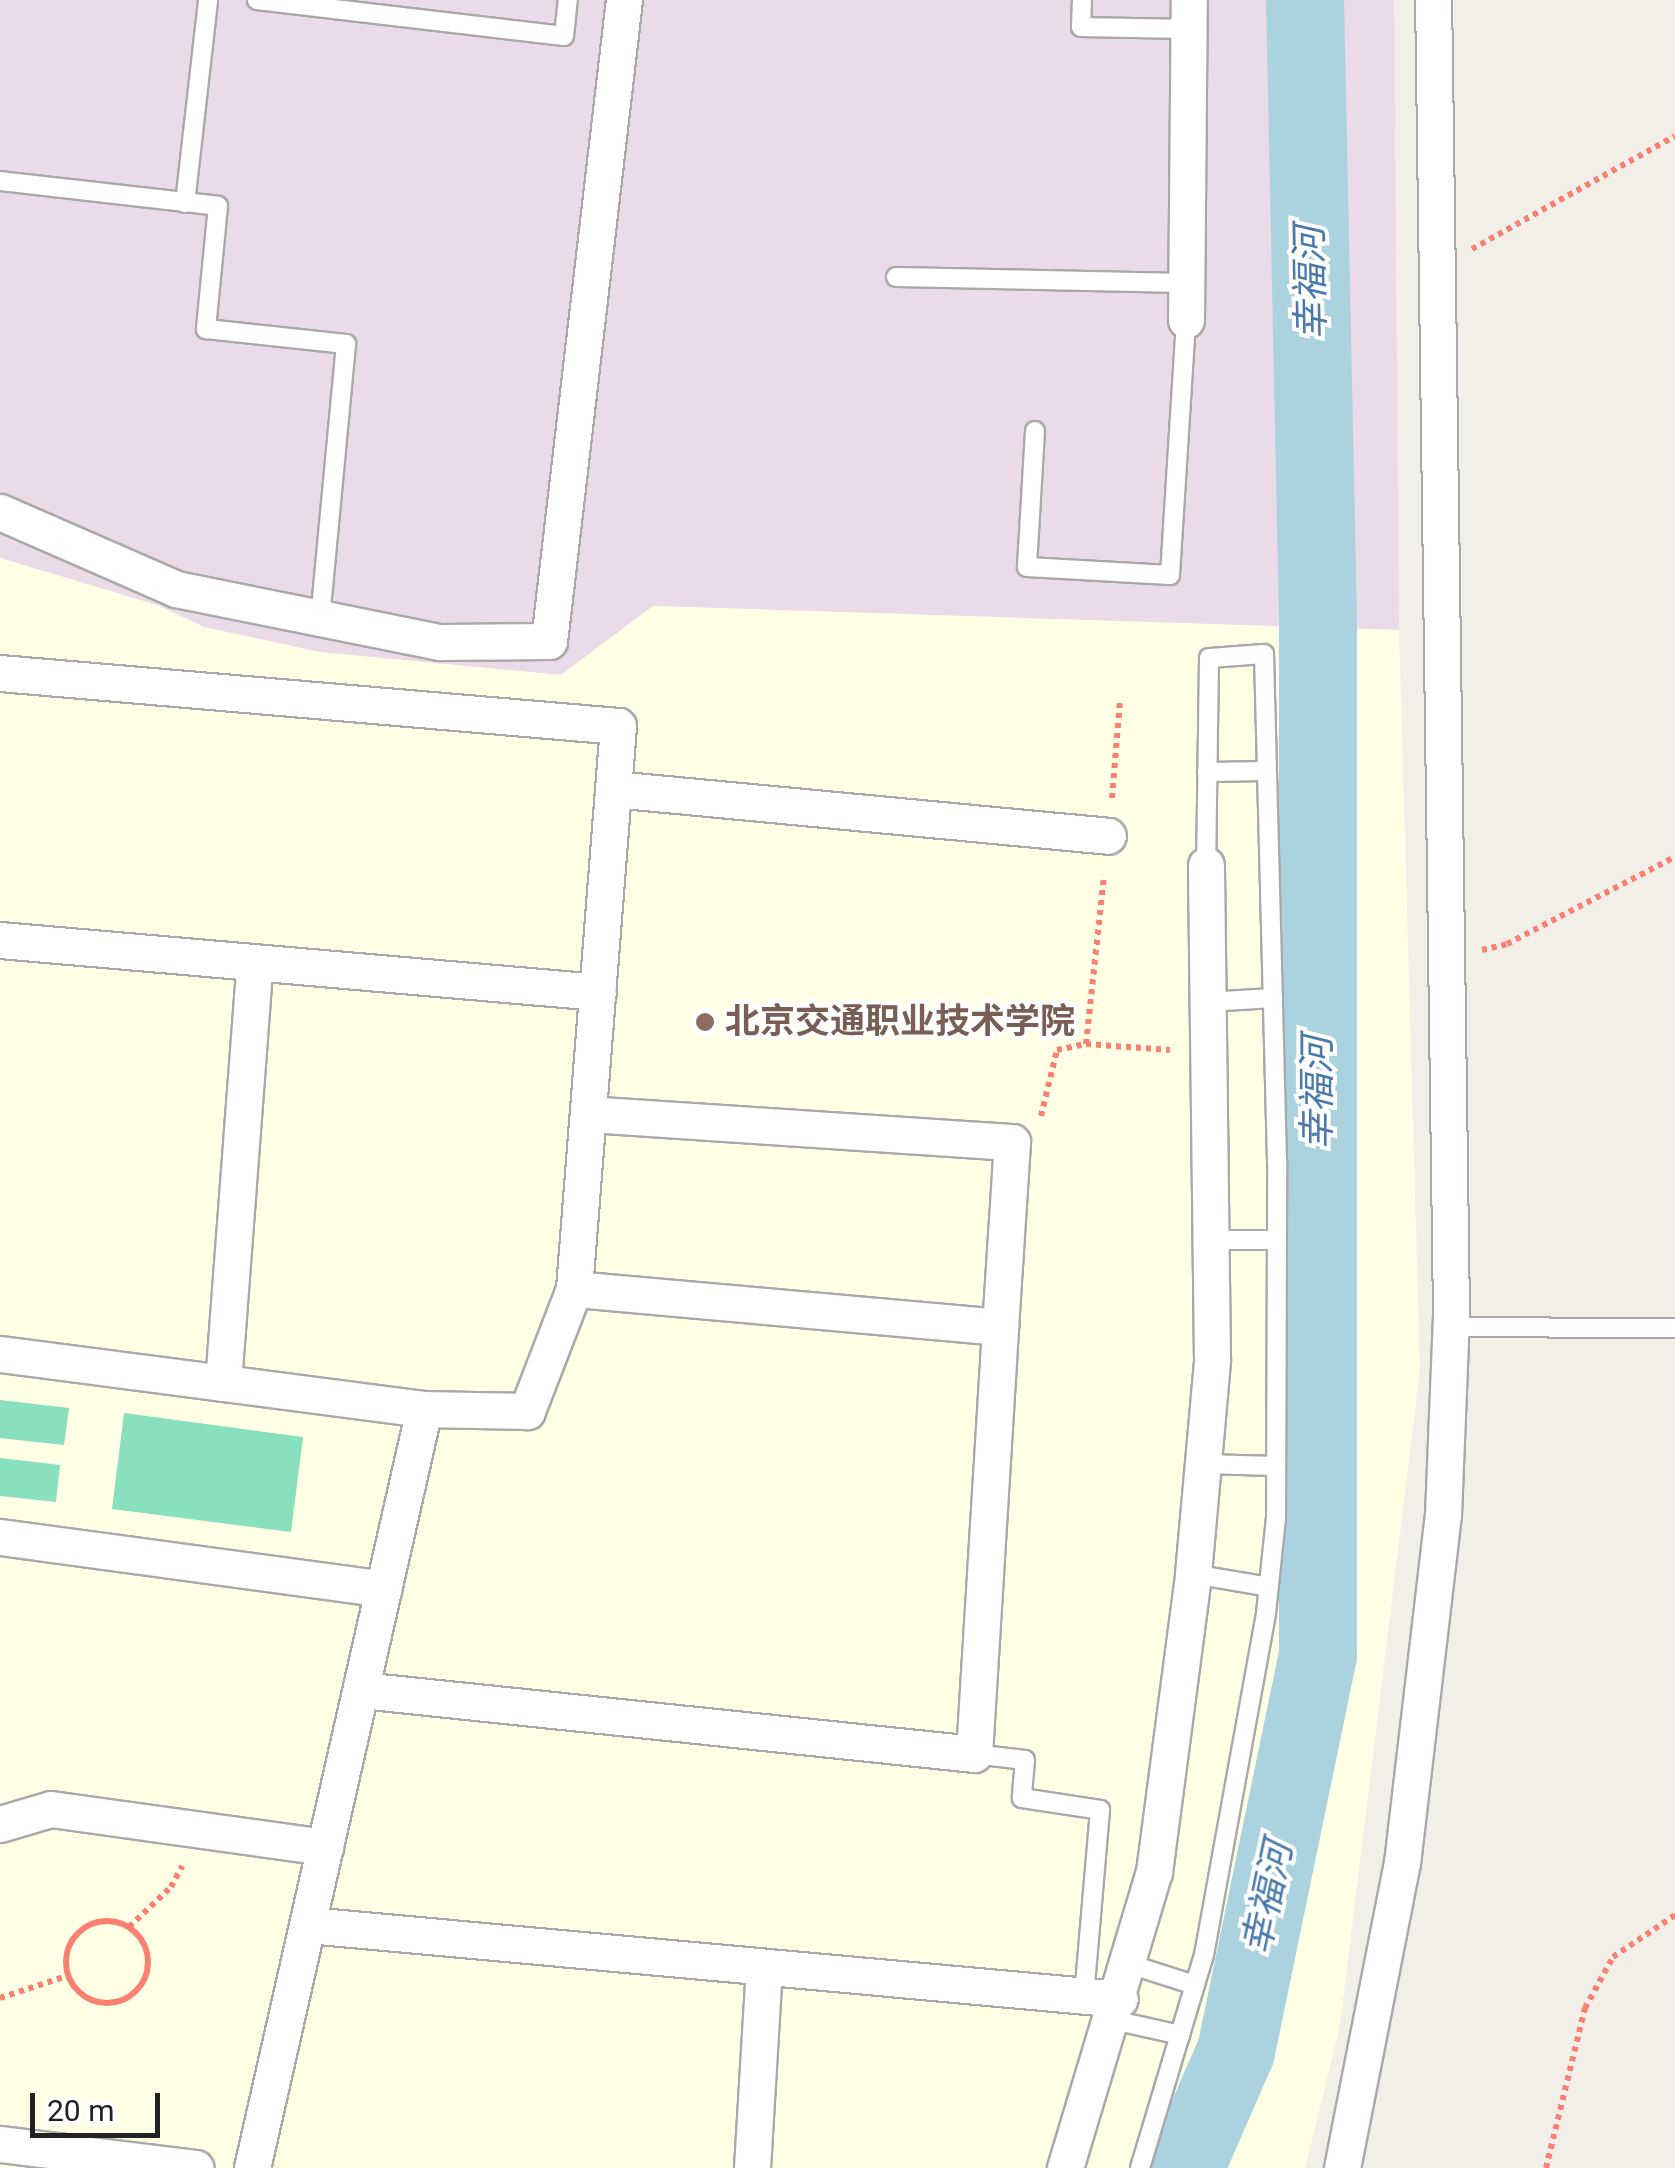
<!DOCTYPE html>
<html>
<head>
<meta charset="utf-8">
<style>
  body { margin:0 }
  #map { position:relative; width:1675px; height:2168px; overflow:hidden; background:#f2efe9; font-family:Roboto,"Noto Sans SC",sans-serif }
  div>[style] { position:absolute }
  .industrial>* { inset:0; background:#ebdbe8 }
  .education>* { inset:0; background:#ffffe5 }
  .pitch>* { inset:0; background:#88e0be }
  .river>* { height:78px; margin:-39px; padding:0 39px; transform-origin:39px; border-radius:39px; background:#aad3df }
  .path>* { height:6px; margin-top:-3px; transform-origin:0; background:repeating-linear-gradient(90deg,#fa8072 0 5px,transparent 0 10px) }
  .path>.ring { margin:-3px; padding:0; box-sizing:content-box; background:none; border:6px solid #fa8072; border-radius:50% }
  .roads { filter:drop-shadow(2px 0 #a9a9a9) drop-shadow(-2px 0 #a9a9a9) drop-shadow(0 2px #a9a9a9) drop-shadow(0 -2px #a9a9a9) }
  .lane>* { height:18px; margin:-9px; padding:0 9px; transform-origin:9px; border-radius:9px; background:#fff }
  .street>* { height:35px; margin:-17.5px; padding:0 17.5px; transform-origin:17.5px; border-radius:17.5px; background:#fff }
  .dots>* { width:28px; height:28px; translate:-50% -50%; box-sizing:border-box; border:5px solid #fff; border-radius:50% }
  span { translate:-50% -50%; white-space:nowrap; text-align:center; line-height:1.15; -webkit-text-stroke:8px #fff; paint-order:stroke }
  .education-label { font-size:35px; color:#785e54; font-weight:700 }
  .left { translate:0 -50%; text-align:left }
  .water-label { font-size:38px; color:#4a7aab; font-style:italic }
  .scale { position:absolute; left:30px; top:2093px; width:130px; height:45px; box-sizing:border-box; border:5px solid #222; border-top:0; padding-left:12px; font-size:30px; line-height:35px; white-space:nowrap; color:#222; -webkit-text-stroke:8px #fff; paint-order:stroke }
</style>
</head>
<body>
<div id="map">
  <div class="industrial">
    <div style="clip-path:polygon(0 0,1394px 0,1399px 630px,653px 606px,561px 675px,319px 652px,204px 627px,157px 605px,0 558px)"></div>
  </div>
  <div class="education">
    <div style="clip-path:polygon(0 558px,157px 605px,204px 627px,319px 652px,561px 675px,653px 606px,1399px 630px,1420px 1369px,1340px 2026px,1305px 2168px,0 2168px)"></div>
  </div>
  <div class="pitch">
    <div style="clip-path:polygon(0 1400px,69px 1408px,64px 1445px,0 1438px)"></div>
    <div style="clip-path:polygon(124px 1413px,303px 1437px,291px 1532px,112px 1509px)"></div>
    <div style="clip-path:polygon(0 1458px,60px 1465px,56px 1502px,0 1496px)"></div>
  </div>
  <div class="river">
    <div style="left:1185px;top:2168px;width:128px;rotate:-66.4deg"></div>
    <div style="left:1236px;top:2051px;width:404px;rotate:-78.3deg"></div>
    <div style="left:1318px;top:1655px;width:1035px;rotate:-90deg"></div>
    <div style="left:1318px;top:620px;width:620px;rotate:-91.2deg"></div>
  </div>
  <div class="path">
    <div style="left:1472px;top:249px;width:232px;rotate:-29.1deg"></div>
    <div style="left:1112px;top:798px;width:98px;rotate:-85.3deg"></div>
    <div style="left:1482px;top:950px;width:26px;rotate:-13deg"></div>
    <div style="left:1507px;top:944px;width:189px;rotate:-27.4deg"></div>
    <div style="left:1086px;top:1044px;width:84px;rotate:4.1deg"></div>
    <div style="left:1041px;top:1116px;width:68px;rotate:-76.4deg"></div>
    <div style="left:1057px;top:1050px;width:30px;rotate:-12deg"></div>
    <div style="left:1086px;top:1044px;width:170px;rotate:-83.9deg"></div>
    <div class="ring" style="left:66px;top:1921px;width:76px;height:76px"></div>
    <div style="left:129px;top:1927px;width:58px;rotate:-43.6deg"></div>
    <div style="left:171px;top:1887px;width:24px;rotate:-62deg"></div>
    <div style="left:0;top:1998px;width:71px;rotate:-18.2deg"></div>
    <div style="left:1546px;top:2168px;width:165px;rotate:-76.3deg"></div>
    <div style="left:1585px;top:2008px;width:58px;rotate:-61.2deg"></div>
    <div style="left:1613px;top:1957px;width:75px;rotate:-34.1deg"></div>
  </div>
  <div class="roads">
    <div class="lane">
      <div style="left:257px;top:0;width:309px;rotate:6.7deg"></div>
      <div style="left:564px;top:36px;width:36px;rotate:-84deg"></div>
      <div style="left:1082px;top:0;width:27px;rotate:92deg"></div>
      <div style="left:1081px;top:27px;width:107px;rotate:1.1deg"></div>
      <div style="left:0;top:181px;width:219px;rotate:6.5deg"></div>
      <div style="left:218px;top:206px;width:124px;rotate:95.6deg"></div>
      <div style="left:206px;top:329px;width:141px;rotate:6.1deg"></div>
      <div style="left:346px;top:344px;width:275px;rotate:95.4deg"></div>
      <div style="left:185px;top:203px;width:204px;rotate:-83.5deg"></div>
      <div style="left:896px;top:277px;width:290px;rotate:1.2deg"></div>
      <div style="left:1035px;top:431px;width:136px;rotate:93.4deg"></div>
      <div style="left:1027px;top:567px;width:143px;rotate:3.2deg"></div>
      <div style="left:1170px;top:575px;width:256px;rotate:-86.4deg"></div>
      <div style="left:1207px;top:772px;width:60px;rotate:-1deg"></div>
      <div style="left:1207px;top:1002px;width:66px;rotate:-3.5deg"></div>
      <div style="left:1209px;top:1240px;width:68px"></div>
      <div style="left:1451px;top:1327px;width:224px;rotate:0.3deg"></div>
      <div style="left:1203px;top:1464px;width:73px;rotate:1.6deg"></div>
      <div style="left:1193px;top:1574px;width:77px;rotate:9.7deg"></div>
      <div style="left:974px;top:1754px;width:51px;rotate:6.7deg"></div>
      <div style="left:1025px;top:1760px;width:38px;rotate:95deg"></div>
      <div style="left:1022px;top:1798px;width:79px;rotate:8.7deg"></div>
      <div style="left:1100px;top:1810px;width:187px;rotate:94.9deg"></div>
      <div style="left:1129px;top:1964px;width:69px;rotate:17.7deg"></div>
      <div style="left:1113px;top:2020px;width:69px;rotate:12.6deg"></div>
      <div style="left:1140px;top:2168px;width:222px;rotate:-73.3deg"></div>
      <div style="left:1204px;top:1955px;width:348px;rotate:-79.7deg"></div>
      <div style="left:1266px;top:1613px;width:96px;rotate:-84deg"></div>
      <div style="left:1276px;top:1518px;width:357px;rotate:-89.8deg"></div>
      <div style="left:1277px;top:1161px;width:507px;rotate:-91.47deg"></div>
      <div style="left:1264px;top:654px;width:55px;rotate:175.8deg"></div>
      <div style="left:1209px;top:658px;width:207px;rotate:90.8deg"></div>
    </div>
    <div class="street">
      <div style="left:1186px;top:320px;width:320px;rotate:-89.5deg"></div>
      <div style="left:0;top:512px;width:192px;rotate:23.6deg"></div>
      <div style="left:176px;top:589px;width:269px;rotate:11.4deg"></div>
      <div style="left:440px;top:642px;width:109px;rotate:-0.5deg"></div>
      <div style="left:549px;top:641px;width:645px;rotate:-83.33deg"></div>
      <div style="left:0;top:673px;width:620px;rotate:4.9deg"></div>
      <div style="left:618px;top:726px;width:565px;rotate:94.47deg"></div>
      <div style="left:574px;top:1289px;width:131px;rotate:111.1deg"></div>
      <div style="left:527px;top:1411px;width:103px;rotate:-178.9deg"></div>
      <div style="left:424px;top:1409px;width:778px;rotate:102.77deg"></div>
      <div style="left:613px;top:789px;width:497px;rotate:5.4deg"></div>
      <div style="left:0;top:940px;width:600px;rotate:4.97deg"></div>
      <div style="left:588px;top:1114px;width:425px;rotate:3.8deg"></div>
      <div style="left:1012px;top:1142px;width:185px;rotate:93.7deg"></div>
      <div style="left:0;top:1354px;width:428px;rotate:7.4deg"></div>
      <div style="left:223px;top:1383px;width:422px;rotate:-85.7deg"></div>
      <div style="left:0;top:1537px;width:387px;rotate:7.7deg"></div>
      <div style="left:361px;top:1690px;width:616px;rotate:5.96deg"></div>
      <div style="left:974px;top:1754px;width:428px;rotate:-86.5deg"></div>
      <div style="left:1000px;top:1327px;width:428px;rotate:-174.9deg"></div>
      <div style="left:0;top:1824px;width:53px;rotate:-16.4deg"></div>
      <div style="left:51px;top:1809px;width:277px;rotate:7.9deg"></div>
      <div style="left:308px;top:1925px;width:815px;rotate:5.21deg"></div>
      <div style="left:0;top:2144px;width:197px;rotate:7deg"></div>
      <div style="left:752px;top:2168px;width:201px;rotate:-86.6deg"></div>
      <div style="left:1065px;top:2168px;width:309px;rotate:-73.3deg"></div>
      <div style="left:1154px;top:1872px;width:301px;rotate:-82.5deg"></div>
      <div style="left:1193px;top:1574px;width:216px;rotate:-84.9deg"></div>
      <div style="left:1212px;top:1359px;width:494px;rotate:-90.7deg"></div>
      <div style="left:1342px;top:2168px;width:311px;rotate:-78.9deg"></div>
      <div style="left:1402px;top:1863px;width:350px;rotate:-83.3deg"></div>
      <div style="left:1443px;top:1515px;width:201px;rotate:-87.7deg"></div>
      <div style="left:1451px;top:1314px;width:1314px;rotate:-90.78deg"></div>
    </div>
  </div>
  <div class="dots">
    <div style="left:705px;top:1022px;background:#8d6e63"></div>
  </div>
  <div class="education-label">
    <span class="left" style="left:725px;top:1022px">北京交通职业技术学院</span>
  </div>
  <div class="water-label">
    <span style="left:1311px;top:283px;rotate:-91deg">幸福河</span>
    <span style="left:1318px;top:1093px;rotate:-90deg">幸福河</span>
    <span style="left:1268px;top:1898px;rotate:-78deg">幸福河</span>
  </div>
  <div class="scale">20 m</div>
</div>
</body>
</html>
